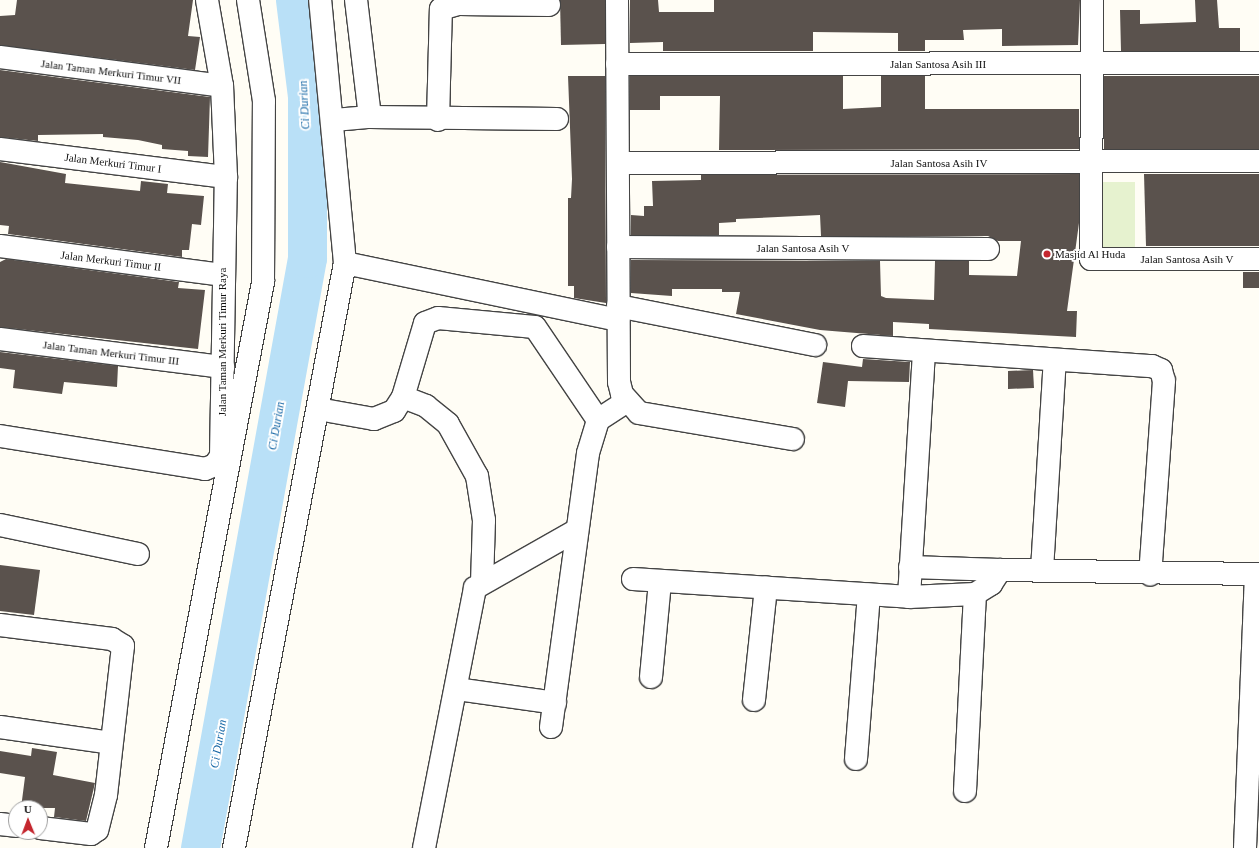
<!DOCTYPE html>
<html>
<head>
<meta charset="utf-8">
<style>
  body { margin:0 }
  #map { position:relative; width:1259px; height:848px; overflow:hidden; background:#fffdf5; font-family:"Times New Roman",serif }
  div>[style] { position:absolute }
  .pitch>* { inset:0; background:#e6f2cf }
  .river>* { height:39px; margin:-19.5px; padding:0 19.5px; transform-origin:19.5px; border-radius:19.5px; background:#b9e0f7 }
  .building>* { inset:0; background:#5a524d }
  .roads { filter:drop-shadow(1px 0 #444) drop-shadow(-1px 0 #444) drop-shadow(0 1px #444) drop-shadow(0 -1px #444) }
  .minor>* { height:22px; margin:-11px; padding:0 11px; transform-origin:11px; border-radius:11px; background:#fff }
  .dots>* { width:11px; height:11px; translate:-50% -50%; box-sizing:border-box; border:2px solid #fff; border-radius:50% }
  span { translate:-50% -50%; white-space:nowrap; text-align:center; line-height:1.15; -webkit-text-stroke:4px #fff; paint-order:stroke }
  .street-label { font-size:11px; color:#111 }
  .poi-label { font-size:11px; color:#111 }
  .left { translate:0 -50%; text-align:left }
  .water-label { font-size:12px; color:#1768a6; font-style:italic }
  .north { position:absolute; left:8px; top:800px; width:40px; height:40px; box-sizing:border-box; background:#fff; border:1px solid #a0a0a0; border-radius:50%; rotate:359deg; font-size:11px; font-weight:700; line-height:16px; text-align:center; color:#111 }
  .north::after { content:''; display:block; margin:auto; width:14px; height:18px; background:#c4262e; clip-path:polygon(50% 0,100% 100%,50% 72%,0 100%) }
</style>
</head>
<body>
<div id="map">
  <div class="pitch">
    <div style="clip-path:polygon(1098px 182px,1135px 182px,1135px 256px,1098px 256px)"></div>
  </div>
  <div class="river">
    <div style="left:200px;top:848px;width:600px;rotate:-79.72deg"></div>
    <div style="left:307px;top:258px;width:162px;rotate:-90deg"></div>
    <div style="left:307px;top:96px;width:97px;rotate:-97.1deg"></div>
  </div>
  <div class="building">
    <div style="clip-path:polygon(17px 0,193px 0,188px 36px,200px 37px,195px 70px,0 45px,0 16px,15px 15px)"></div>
    <div style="clip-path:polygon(560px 0,605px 0,605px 44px,561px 45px)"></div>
    <div style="clip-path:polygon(630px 0,658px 0,659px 12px,714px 12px,714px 0,1080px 0,1078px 45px,1002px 46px,1002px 29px,963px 30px,964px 40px,925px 40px,925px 51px,898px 51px,898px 33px,813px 32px,813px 51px,663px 51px,663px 42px,630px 43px)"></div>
    <div style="clip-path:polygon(1195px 0,1217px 0,1219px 28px,1240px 28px,1240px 51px,1121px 51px,1120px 10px,1140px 10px,1140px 24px,1196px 22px)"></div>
    <div style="clip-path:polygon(0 70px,210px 97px,208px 157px,188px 156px,188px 151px,162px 149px,162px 145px,138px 140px,103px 137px,103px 134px,38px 135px,38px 141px,0 137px)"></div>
    <div style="clip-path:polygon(568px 76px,605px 76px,606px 303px,574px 298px,574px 286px,568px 286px,568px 198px,571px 198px,572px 179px)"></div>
    <div style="clip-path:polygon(630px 76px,843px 76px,843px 109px,881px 107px,881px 76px,925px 76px,925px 109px,1079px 109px,1079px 149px,719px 150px,720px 96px,660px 96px,660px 110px,630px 110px)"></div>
    <div style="clip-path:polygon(1104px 76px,1259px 76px,1259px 149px,1104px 149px)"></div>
    <div style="clip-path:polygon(0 162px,66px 174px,65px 183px,140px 191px,141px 181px,168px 184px,167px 193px,204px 196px,201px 225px,192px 224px,189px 250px,182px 250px,182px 257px,8px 234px,9px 226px,0 225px)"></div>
    <div style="clip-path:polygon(1079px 174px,1079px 223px,1067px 311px,1077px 311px,1076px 337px,929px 329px,929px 324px,893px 322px,893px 336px,820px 330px,736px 314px,740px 292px,722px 292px,722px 289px,672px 289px,672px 296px,631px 293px,631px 260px,880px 261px,881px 296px,886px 298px,934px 300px,935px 261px,969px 261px,969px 275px,1017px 276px,1021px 241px,998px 241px,988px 236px,821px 236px,820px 215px,736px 219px,736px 222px,719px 223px,719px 235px,631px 235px,631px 215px,644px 216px,644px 206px,653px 206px,652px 181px,701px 180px,701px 175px)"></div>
    <div style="clip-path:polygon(1144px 174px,1259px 174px,1259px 246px,1146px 246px)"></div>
    <div style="clip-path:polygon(6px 259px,179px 282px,178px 288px,205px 290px,198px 349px,0 327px,0 262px)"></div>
    <div style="clip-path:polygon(1243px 272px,1259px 272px,1259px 288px,1243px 288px)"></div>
    <div style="clip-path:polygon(0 352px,118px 366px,117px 387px,64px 382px,62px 394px,13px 388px,15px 370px,0 368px)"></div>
    <div style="clip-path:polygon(863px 359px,910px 362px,909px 382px,848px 381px,845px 407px,817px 403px,823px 362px,862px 367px)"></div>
    <div style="clip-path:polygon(1033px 370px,1034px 388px,1008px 389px,1008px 371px)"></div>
    <div style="clip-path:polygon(0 565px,40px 570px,34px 615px,0 611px)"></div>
    <div style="clip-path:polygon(32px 748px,57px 752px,53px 775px,95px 783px,86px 821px,54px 817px,55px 808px,21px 808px,25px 777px,0 773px,0 751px,31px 756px)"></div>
  </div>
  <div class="roads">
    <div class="minor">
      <div style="left:617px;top:0;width:382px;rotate:89.7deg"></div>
      <div style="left:619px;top:382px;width:12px;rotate:76deg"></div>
      <div style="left:622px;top:394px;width:25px;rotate:48deg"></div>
      <div style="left:639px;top:413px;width:156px;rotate:9.6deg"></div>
      <div style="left:1092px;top:0;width:259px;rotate:90.2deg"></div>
      <div style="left:1091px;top:259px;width:168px"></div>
      <div style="left:0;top:57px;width:224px;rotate:7.4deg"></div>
      <div style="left:617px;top:64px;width:642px;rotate:-0.09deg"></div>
      <div style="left:370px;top:117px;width:187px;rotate:0.6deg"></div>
      <div style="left:334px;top:120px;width:36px;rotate:-5deg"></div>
      <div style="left:370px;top:117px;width:118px;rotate:-96.8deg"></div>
      <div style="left:438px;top:120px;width:111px;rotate:-88.5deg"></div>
      <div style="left:441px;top:9px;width:19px;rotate:-16deg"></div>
      <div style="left:459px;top:4px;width:90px;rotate:0.6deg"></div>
      <div style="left:0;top:149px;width:228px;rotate:7.1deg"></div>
      <div style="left:618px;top:163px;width:641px;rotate:-0.18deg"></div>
      <div style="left:0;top:246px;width:224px;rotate:7.4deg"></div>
      <div style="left:618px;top:247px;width:370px;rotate:0.3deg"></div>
      <div style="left:345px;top:263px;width:279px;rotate:11.8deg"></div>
      <div style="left:618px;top:306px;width:201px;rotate:11.2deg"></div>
      <div style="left:0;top:339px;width:225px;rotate:7.2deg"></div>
      <div style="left:863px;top:346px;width:290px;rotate:4deg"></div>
      <div style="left:1152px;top:366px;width:10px;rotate:24deg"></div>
      <div style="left:1161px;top:370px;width:11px;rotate:75deg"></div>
      <div style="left:1164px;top:381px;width:194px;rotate:94.1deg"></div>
      <div style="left:403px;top:397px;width:25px;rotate:21deg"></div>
      <div style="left:426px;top:406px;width:28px;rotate:39deg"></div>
      <div style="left:448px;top:424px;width:60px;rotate:60.9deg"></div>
      <div style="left:477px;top:476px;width:45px;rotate:81deg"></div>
      <div style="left:484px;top:520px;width:62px;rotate:91.8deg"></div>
      <div style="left:318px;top:409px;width:57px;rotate:10.1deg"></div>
      <div style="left:374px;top:419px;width:22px;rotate:-22deg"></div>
      <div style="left:394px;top:411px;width:17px;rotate:-57deg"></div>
      <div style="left:403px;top:397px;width:77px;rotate:-73.4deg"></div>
      <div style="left:425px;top:323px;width:14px;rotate:-21deg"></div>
      <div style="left:438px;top:318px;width:97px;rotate:5.3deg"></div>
      <div style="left:535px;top:327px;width:112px;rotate:55.9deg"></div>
      <div style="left:0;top:436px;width:208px;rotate:9.1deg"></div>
      <div style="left:205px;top:469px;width:11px;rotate:-22deg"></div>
      <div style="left:215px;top:465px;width:11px;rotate:-56deg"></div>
      <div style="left:221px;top:456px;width:279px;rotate:-89deg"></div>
      <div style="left:226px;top:177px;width:91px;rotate:-92.5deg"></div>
      <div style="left:222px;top:86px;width:87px;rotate:-99.9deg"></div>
      <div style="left:0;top:525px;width:141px;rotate:11.9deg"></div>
      <div style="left:910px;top:567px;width:90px;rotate:1.9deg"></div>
      <div style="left:1042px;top:570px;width:210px;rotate:-86.5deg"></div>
      <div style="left:633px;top:579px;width:277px;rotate:3.7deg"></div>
      <div style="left:909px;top:597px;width:66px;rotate:-2.6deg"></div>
      <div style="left:975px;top:594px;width:19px;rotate:-32deg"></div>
      <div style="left:991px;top:584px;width:17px;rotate:-57deg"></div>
      <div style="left:1000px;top:570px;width:259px;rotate:0.9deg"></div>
      <div style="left:909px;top:597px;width:246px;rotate:-86.5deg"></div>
      <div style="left:0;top:625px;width:113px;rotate:7.1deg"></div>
      <div style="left:112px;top:639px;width:13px;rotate:32deg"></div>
      <div style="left:123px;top:646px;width:150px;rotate:96.5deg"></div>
      <div style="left:106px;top:795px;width:36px;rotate:104deg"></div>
      <div style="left:97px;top:830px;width:7px;rotate:146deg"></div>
      <div style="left:91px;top:834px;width:51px;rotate:-173.3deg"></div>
      <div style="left:651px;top:677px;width:95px;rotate:-84.6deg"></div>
      <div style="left:456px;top:689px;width:100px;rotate:8deg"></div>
      <div style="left:754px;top:700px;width:113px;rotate:-83.9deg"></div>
      <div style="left:0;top:727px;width:112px;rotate:8.2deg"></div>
      <div style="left:551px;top:727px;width:276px;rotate:-82.3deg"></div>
      <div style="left:588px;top:453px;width:34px;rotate:-73deg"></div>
      <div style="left:598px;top:420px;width:33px;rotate:-33deg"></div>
      <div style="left:856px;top:759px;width:165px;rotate:-85.5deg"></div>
      <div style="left:965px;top:791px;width:197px;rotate:-87.1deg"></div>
      <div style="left:0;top:824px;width:16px;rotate:7deg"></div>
      <div style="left:156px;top:848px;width:576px;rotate:-79.29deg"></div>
      <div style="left:263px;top:282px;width:181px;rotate:-89.7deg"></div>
      <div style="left:264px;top:101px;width:102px;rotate:-99deg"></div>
      <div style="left:234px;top:848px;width:595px;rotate:-79.26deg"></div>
      <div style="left:345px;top:263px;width:264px;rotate:-95.4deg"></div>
      <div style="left:424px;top:848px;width:265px;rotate:-78.9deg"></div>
      <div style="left:475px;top:588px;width:117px;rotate:-29.6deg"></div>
      <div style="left:1245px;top:848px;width:274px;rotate:-87.7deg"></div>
    </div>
  </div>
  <div class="dots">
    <div style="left:1047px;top:254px;background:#c4262e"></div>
  </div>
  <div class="street-label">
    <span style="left:938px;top:64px">Jalan Santosa Asih III</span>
    <span style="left:111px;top:72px;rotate:7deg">Jalan Taman Merkuri Timur VII</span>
    <span style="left:113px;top:163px;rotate:7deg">Jalan Merkuri Timur I</span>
    <span style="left:939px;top:163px">Jalan Santosa Asih IV</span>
    <span style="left:803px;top:248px">Jalan Santosa Asih V</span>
    <span style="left:1187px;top:259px">Jalan Santosa Asih V</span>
    <span style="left:111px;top:261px;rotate:7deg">Jalan Merkuri Timur II</span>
    <span style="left:222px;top:342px;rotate:-90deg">Jalan Taman Merkuri Timur Raya</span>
    <span style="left:111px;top:353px;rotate:7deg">Jalan Taman Merkuri Timur III</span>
  </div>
  <div class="poi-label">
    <span class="left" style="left:1055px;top:254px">Masjid Al Huda</span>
  </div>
  <div class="water-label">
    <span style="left:305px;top:105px;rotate:-93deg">Ci Durian</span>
    <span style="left:277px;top:426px;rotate:-80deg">Ci Durian</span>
    <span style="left:219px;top:744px;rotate:-80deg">Ci Durian</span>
  </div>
  <div class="north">U</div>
</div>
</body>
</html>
